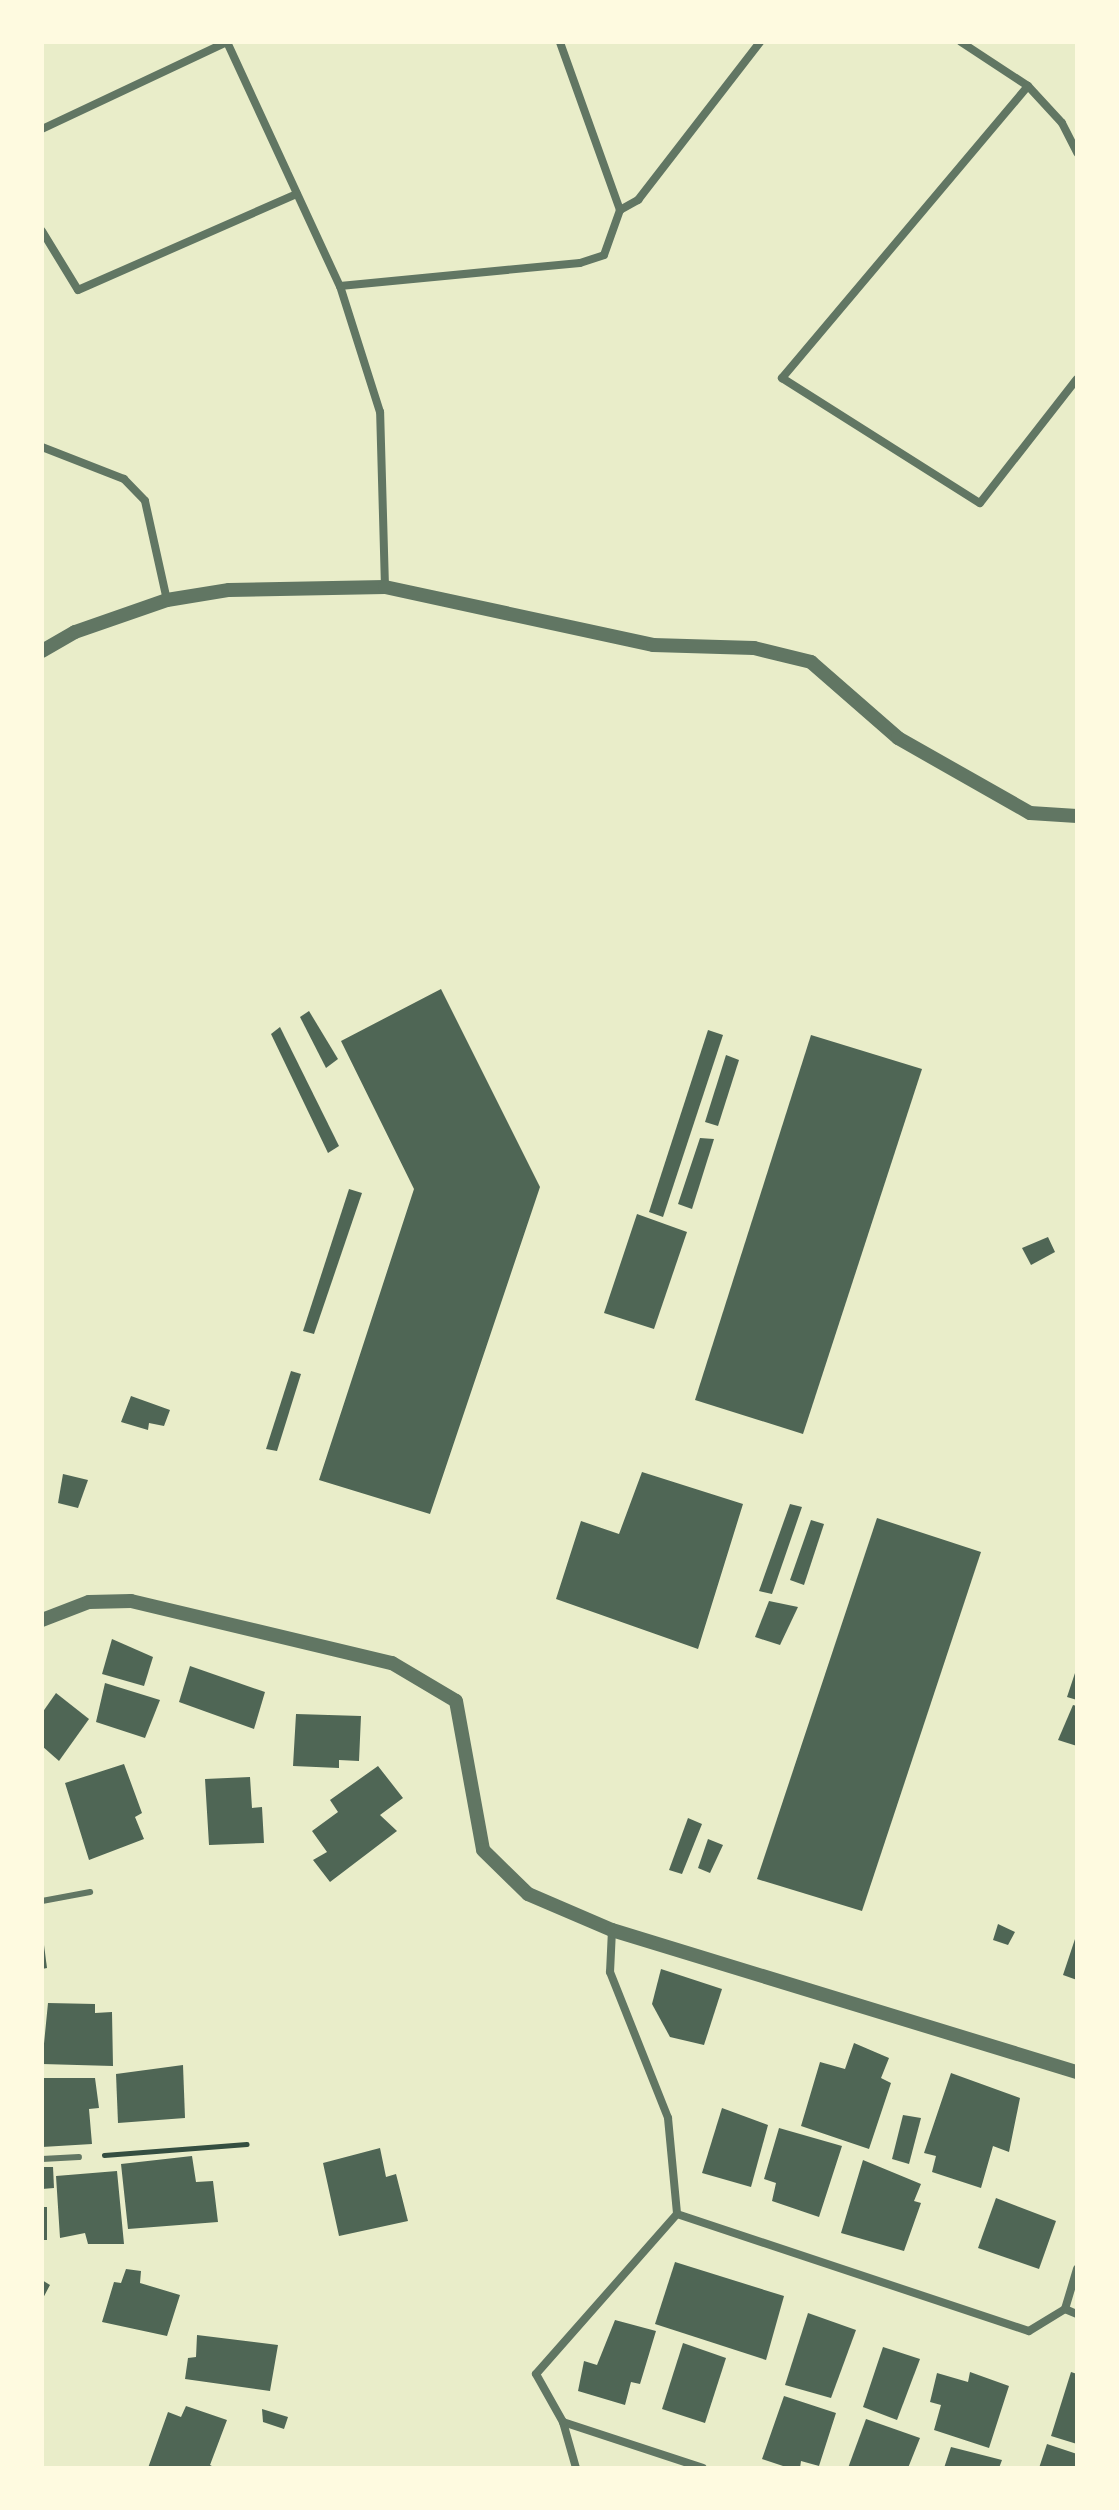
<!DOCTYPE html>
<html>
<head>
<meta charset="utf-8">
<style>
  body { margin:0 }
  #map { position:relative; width:1119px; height:2510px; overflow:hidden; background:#e9edc9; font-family:"Open Sans",sans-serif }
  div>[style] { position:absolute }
  .building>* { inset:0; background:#4f6655 }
  .path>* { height:5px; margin:-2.5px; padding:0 2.5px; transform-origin:2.5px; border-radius:2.5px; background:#344e41 }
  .service>* { height:6px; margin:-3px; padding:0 3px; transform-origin:3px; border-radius:3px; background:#617663 }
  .minor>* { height:8px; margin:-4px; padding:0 4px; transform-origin:4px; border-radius:4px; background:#617663 }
  .tertiary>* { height:14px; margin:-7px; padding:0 7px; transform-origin:7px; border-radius:7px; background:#617663 }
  span { translate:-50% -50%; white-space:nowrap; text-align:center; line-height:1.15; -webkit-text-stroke:6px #fefae0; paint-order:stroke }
  .frame { position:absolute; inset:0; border:44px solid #fefae0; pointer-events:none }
</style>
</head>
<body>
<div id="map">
  <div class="building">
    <div style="clip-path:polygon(441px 989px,540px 1187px,430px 1514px,319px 1480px,414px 1189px,341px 1041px)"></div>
    <div style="clip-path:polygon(309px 1011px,338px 1059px,326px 1068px,300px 1017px)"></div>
    <div style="clip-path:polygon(280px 1027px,339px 1146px,328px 1153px,271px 1034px)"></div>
    <div style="clip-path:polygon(708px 1030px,723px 1035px,663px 1217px,649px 1212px)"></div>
    <div style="clip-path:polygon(811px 1035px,922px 1069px,803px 1434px,695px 1400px)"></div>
    <div style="clip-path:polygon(726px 1055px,739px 1060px,718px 1126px,705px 1122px)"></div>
    <div style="clip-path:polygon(700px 1138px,714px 1139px,692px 1209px,678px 1204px)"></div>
    <div style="clip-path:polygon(349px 1189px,362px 1193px,314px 1334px,303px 1331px)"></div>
    <div style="clip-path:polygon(637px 1214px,687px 1232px,654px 1329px,604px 1313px)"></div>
    <div style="clip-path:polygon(1048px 1237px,1055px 1252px,1031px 1265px,1022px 1248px)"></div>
    <div style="clip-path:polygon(291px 1371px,301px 1374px,277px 1451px,266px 1449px)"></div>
    <div style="clip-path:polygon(131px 1396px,170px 1410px,164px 1426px,149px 1423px,148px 1430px,121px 1422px)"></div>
    <div style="clip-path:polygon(642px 1472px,743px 1504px,698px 1649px,556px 1599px,581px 1521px,619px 1534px)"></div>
    <div style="clip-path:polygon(63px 1474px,88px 1480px,78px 1508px,58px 1503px)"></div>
    <div style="clip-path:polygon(790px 1504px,802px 1507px,772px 1594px,759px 1591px)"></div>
    <div style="clip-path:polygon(877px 1518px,981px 1552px,862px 1911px,757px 1879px)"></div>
    <div style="clip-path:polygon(811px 1520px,824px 1524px,804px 1585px,790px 1580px)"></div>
    <div style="clip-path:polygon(769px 1601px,798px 1607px,780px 1645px,755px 1637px)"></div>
    <div style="clip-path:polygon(112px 1639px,153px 1657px,144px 1686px,102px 1674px)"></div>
    <div style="clip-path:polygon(190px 1666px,265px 1692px,254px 1729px,179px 1702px)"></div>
    <div style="clip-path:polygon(1076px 1670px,1077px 1670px,1077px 1700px,1067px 1697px)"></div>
    <div style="clip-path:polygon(105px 1683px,160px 1700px,145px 1738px,96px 1722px)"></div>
    <div style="clip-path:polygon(56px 1693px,89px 1719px,59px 1761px,42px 1746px,42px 1713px)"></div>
    <div style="clip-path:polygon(1073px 1705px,1077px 1706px,1077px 1746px,1058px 1740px)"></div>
    <div style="clip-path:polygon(296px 1714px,361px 1716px,359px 1761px,339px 1760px,339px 1768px,293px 1766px)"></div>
    <div style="clip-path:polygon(124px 1764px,142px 1813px,135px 1817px,144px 1839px,89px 1860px,65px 1783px)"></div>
    <div style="clip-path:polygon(378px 1766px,403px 1798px,380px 1815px,397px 1831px,330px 1882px,313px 1860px,327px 1852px,312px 1831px,338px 1812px,330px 1800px)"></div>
    <div style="clip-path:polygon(250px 1777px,252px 1808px,262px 1807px,264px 1843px,209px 1845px,205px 1779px)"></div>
    <div style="clip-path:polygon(688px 1818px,702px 1824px,682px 1874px,669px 1870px)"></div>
    <div style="clip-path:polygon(708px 1839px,723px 1845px,710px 1873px,698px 1868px)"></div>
    <div style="clip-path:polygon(998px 1924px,1015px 1932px,1008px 1945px,993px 1940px)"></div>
    <div style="clip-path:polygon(1076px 1936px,1077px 1936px,1077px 1980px,1063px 1975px)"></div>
    <div style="clip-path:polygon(42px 1945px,44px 1945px,47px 1968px,42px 1969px)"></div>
    <div style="clip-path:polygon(661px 1969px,722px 1989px,704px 2045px,670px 2037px,652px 2004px)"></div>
    <div style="clip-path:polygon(48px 2003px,95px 2004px,95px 2013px,112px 2012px,113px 2066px,42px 2064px)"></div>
    <div style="clip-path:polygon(854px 2043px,889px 2058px,881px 2078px,891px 2083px,869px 2149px,801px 2126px,820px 2062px,845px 2069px)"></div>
    <div style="clip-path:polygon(183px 2065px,185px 2118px,118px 2123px,116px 2074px)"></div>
    <div style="clip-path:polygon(951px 2073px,1020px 2098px,1009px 2152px,993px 2146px,981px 2188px,932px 2172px,936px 2156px,924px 2153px)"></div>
    <div style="clip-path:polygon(42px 2078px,95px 2078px,99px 2108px,89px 2109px,92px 2144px,42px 2147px)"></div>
    <div style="clip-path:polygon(722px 2108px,768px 2125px,751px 2187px,702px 2173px)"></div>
    <div style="clip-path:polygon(903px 2115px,921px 2118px,909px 2164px,892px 2159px)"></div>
    <div style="clip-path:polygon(779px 2128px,842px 2146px,819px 2217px,772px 2201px,776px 2183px,764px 2179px)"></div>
    <div style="clip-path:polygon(380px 2148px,386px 2177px,396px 2174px,408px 2221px,339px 2236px,323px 2163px)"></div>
    <div style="clip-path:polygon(192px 2156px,196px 2182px,213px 2181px,218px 2222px,128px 2229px,121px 2164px)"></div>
    <div style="clip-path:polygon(863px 2160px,921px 2184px,914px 2201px,921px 2203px,904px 2251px,841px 2233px)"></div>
    <div style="clip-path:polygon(42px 2167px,53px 2167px,54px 2188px,42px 2189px)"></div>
    <div style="clip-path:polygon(117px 2171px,124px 2244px,88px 2244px,85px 2233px,60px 2238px,56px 2176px)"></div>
    <div style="clip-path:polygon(996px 2198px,1056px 2221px,1039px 2269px,978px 2248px)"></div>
    <div style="clip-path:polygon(42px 2207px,47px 2207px,47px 2240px,42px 2240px)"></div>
    <div style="clip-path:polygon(675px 2262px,784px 2296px,766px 2360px,655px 2324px)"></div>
    <div style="clip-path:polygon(126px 2269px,141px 2271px,140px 2283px,180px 2295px,167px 2336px,102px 2322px,114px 2282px,121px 2283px)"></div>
    <div style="clip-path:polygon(42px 2280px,50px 2285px,42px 2300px)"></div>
    <div style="clip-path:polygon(808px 2313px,856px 2330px,831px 2398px,785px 2385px)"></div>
    <div style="clip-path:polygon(615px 2320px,656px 2331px,640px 2384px,631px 2382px,625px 2405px,578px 2391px,584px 2361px,597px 2365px)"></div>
    <div style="clip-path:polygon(197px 2335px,278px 2345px,270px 2391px,185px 2379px,188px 2358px,196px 2357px)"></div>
    <div style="clip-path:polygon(683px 2343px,726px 2358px,705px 2423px,662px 2409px)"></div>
    <div style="clip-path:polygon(883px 2347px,920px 2359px,897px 2420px,863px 2407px)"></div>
    <div style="clip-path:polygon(970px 2372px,1009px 2386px,989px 2448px,934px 2430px,941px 2405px,930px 2402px,937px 2373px,968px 2382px)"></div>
    <div style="clip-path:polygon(1071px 2372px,1077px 2374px,1077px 2444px,1051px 2436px)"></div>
    <div style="clip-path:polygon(784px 2396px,836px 2413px,819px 2466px,801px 2461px,800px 2468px,789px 2468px,762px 2459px)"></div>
    <div style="clip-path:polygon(186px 2406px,227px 2420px,210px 2465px,216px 2468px,148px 2468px,168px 2412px,181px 2417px)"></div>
    <div style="clip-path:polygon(262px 2409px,288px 2417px,284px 2429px,263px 2422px)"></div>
    <div style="clip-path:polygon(866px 2419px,920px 2438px,908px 2468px,848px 2468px)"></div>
    <div style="clip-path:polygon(1047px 2444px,1077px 2454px,1077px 2468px,1039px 2468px)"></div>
    <div style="clip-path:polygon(951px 2447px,1002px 2460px,999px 2468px,944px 2468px)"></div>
  </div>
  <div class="path">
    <div style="left:104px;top:2155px;width:143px;rotate:-4.4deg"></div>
  </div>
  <div class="service">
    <div style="left:42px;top:1901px;width:49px;rotate:-10.6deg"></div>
    <div style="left:42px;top:2159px;width:37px;rotate:-3deg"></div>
  </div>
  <div class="minor">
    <div style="left:961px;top:42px;width:80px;rotate:33.3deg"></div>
    <div style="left:1028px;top:86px;width:50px;rotate:47.4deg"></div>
    <div style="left:1062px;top:123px;width:34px;rotate:63deg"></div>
    <div style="left:1028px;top:86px;width:382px;rotate:130.1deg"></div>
    <div style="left:782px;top:378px;width:234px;rotate:32.3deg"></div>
    <div style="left:980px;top:503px;width:157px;rotate:-52deg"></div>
    <div style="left:42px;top:129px;width:204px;rotate:-25.2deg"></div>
    <div style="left:227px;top:42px;width:269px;rotate:65.2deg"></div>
    <div style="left:620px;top:210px;width:21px;rotate:-29deg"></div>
    <div style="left:638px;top:200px;width:200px;rotate:-52.3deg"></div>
    <div style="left:42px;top:231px;width:69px;rotate:58.6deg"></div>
    <div style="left:78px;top:290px;width:239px;rotate:-23.7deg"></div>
    <div style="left:42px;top:447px;width:88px;rotate:21.3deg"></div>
    <div style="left:124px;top:479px;width:30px;rotate:46deg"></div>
    <div style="left:145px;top:501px;width:101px;rotate:77.5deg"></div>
    <div style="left:385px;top:587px;width:175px;rotate:-91.6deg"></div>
    <div style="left:380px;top:412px;width:132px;rotate:-107.6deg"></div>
    <div style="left:340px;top:286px;width:241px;rotate:-5.5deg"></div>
    <div style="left:580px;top:263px;width:25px;rotate:-18deg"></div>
    <div style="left:604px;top:255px;width:48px;rotate:-70.4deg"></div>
    <div style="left:620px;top:210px;width:178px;rotate:-109.7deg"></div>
    <div style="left:612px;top:1930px;width:42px;rotate:92.7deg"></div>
    <div style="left:610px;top:1972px;width:157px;rotate:68.3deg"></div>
    <div style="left:668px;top:2118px;width:96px;rotate:84.6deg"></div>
    <div style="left:677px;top:2214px;width:371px;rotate:18.4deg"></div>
    <div style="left:1029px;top:2331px;width:42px;rotate:-31.4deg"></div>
    <div style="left:1065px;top:2309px;width:42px;rotate:-73.3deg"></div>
    <div style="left:1065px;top:2309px;width:13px;rotate:23deg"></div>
    <div style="left:563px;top:2422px;width:147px;rotate:18.2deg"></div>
    <div style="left:576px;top:2468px;width:48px;rotate:-105.8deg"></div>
    <div style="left:563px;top:2422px;width:55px;rotate:-119.4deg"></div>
    <div style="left:536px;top:2374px;width:213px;rotate:-48.6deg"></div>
  </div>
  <div class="tertiary">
    <div style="left:42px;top:651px;width:38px;rotate:-30deg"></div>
    <div style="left:75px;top:632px;width:97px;rotate:-19.2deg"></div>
    <div style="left:167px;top:600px;width:63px;rotate:-9.2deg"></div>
    <div style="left:229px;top:590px;width:156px;rotate:-1.1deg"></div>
    <div style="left:385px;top:587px;width:274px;rotate:12.2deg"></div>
    <div style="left:653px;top:645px;width:101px;rotate:1.7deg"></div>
    <div style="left:754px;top:648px;width:59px;rotate:13.8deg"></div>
    <div style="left:811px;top:662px;width:116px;rotate:41.1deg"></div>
    <div style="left:898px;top:738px;width:152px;rotate:29.6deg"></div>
    <div style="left:1030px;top:813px;width:47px;rotate:3.7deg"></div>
    <div style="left:42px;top:1620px;width:50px;rotate:-21deg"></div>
    <div style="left:89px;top:1602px;width:42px;rotate:-1.4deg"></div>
    <div style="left:131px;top:1601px;width:268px;rotate:13.4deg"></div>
    <div style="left:392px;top:1663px;width:74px;rotate:30.7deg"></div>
    <div style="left:456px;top:1701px;width:151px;rotate:79.7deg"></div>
    <div style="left:483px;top:1850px;width:63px;rotate:44.4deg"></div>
    <div style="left:528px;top:1894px;width:91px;rotate:23.2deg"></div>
    <div style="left:612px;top:1930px;width:486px;rotate:17deg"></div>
  </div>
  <div class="frame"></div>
</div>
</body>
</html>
